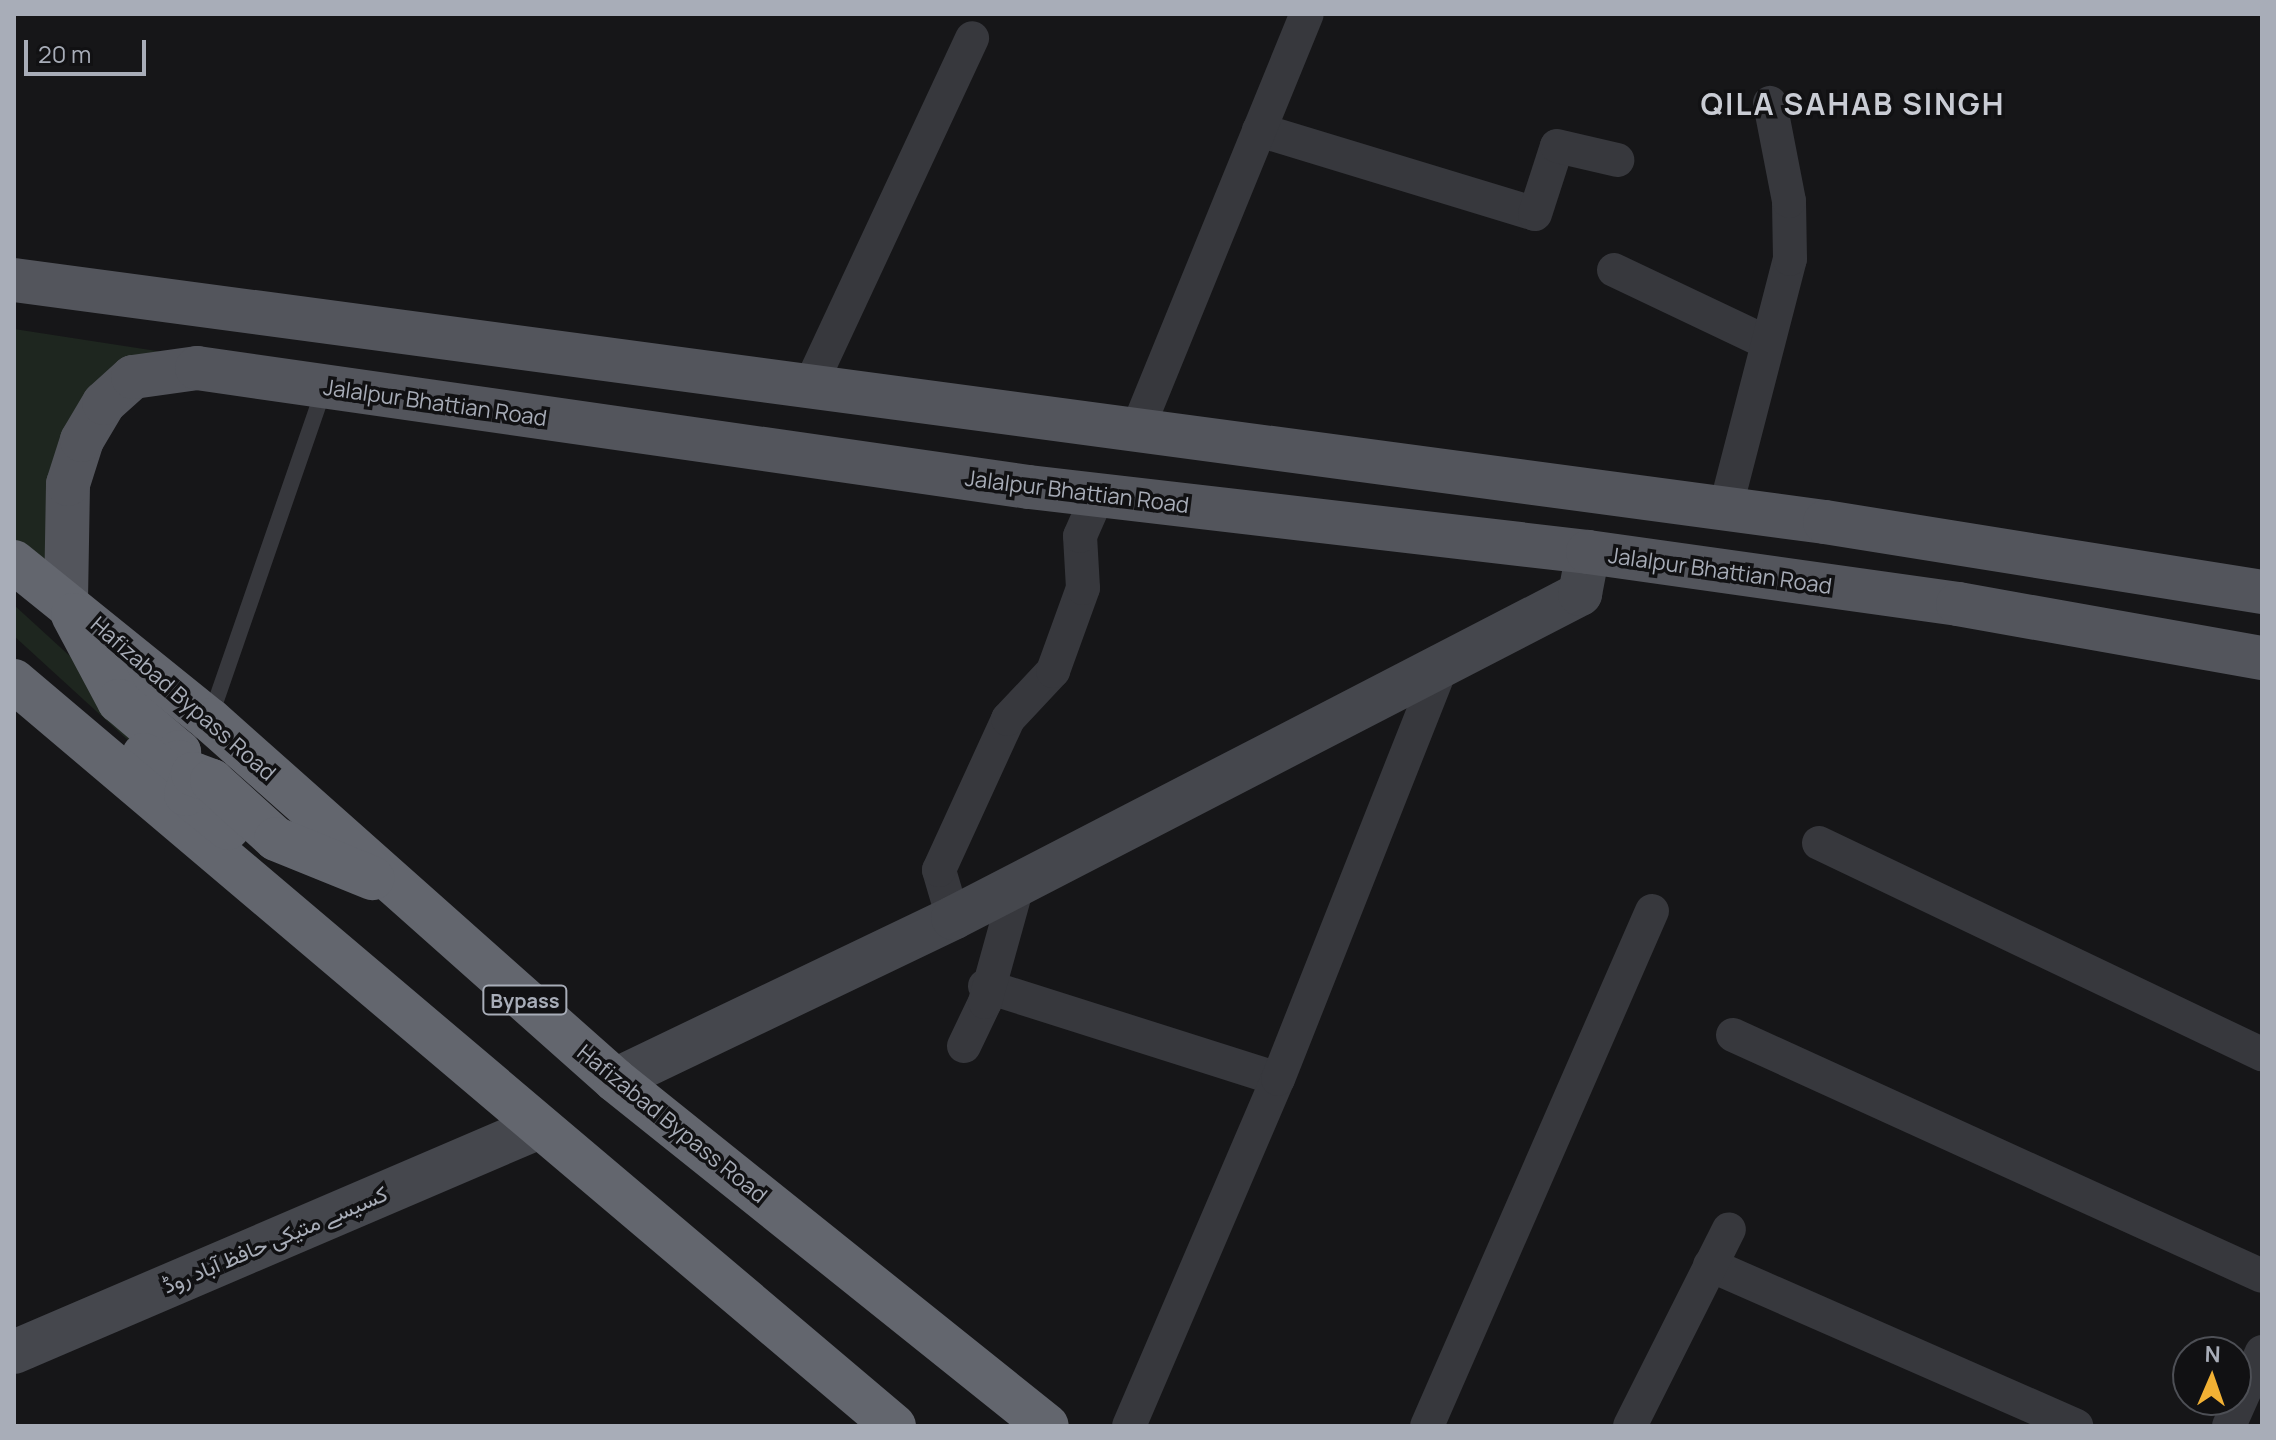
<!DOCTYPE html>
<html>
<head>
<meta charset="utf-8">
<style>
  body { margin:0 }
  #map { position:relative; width:2276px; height:1440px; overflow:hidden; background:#161618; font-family:Manrope,Vazirmatn,sans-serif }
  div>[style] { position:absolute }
  .green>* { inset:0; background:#1e261f }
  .lane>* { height:16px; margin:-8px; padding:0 8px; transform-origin:8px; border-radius:8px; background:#37383d }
  .street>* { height:34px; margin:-17px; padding:0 17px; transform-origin:17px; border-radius:17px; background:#37383d }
  .secondary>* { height:44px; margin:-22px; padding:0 22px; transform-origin:22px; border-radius:22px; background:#45474d }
  .primary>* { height:44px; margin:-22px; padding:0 22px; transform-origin:22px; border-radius:22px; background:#53555c }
  .highway>* { height:44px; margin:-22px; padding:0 22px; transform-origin:22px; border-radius:22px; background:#63666e }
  span { translate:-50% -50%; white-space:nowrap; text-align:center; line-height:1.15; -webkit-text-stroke:7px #111113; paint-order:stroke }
  .shield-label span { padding:2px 6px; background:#111113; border:2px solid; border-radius:6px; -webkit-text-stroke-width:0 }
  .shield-label { font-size:20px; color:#a8adb8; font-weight:700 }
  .street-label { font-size:22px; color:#a8adb8 }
  .district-label { font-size:30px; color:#c9ccd4; font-weight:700; letter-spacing:2px }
  .frame { position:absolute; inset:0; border:16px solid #a8adb8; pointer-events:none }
  .north { position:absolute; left:2172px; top:1336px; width:80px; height:80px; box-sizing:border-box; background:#111113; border:2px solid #4d4f55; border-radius:50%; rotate:2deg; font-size:22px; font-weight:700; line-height:32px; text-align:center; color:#a8adb8 }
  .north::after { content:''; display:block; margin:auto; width:28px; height:36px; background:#f2b134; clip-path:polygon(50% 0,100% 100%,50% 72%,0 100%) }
  .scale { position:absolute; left:24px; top:40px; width:122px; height:36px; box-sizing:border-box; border:4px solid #a8adb8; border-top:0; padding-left:10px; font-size:24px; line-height:28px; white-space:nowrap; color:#a8adb8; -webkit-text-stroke:6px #111113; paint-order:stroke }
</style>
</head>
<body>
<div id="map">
  <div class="green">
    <div style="clip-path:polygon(14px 329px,241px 364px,104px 403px,63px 563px,14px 562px)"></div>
    <div style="clip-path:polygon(14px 605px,119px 701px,154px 764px,14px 636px)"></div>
  </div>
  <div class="lane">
    <div style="left:210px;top:718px;width:348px;rotate:-70.9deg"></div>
  </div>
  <div class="street">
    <div style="left:1259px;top:130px;width:288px;rotate:16.9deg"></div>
    <div style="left:1535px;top:214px;width:71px;rotate:-72.1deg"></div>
    <div style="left:1557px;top:146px;width:62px;rotate:13.1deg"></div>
    <div style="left:1614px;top:270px;width:170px;rotate:25.4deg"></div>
    <div style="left:809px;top:388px;width:386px;rotate:-65deg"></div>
    <div style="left:1137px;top:430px;width:449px;rotate:-67.8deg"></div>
    <div style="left:1725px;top:510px;width:259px;rotate:-75.5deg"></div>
    <div style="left:1790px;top:259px;width:58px;rotate:-91deg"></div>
    <div style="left:1789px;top:201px;width:100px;rotate:-101deg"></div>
    <div style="left:1819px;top:843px;width:491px;rotate:25.5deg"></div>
    <div style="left:953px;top:918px;width:50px;rotate:-106.3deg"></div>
    <div style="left:939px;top:870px;width:166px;rotate:-65.4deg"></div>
    <div style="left:1008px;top:719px;width:66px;rotate:-46.8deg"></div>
    <div style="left:1053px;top:671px;width:88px;rotate:-70.1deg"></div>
    <div style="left:1083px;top:588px;width:52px;rotate:-93.3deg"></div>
    <div style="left:1080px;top:536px;width:45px;rotate:-66.3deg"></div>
    <div style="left:985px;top:986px;width:307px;rotate:17.6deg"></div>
    <div style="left:1733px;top:1035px;width:581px;rotate:24.49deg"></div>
    <div style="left:964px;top:1046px;width:49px;rotate:-64.5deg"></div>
    <div style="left:985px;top:1002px;width:123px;rotate:-74.5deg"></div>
    <div style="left:1710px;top:1265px;width:400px;rotate:23.7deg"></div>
    <div style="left:1129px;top:1426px;width:378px;rotate:-66.8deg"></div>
    <div style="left:1278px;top:1079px;width:440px;rotate:-68.4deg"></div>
    <div style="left:1427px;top:1426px;width:562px;rotate:-66.4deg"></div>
    <div style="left:1630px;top:1426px;width:220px;rotate:-63.3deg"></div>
    <div style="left:2229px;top:1426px;width:81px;rotate:-66deg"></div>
  </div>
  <div class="secondary">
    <div style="left:615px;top:1080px;width:375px;rotate:-25.6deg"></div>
    <div style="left:953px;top:918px;width:706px;rotate:-27.33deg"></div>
    <div style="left:1580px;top:594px;width:43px;rotate:-79.2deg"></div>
    <div style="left:14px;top:1352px;width:569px;rotate:-23.19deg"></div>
  </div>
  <div class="primary">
    <div style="left:14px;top:280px;width:1827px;rotate:7.61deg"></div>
    <div style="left:1825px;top:522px;width:443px;rotate:9.1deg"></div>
    <div style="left:66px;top:599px;width:115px;rotate:-89deg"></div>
    <div style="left:68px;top:484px;width:46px;rotate:-72.3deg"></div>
    <div style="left:82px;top:440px;width:43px;rotate:-59.3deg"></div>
    <div style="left:104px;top:403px;width:39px;rotate:-42deg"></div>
    <div style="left:133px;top:377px;width:65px;rotate:-8deg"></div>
    <div style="left:197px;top:368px;width:840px;rotate:8.14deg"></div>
    <div style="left:1029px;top:487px;width:563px;rotate:6.63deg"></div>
    <div style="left:1588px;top:552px;width:374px;rotate:8deg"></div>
    <div style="left:1958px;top:604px;width:309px;rotate:10.1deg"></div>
  </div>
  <div class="highway">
    <div style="left:14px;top:562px;width:252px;rotate:38.9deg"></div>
    <div style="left:210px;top:720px;width:542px;rotate:41.63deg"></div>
    <div style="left:615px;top:1080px;width:553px;rotate:38.69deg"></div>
    <div style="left:73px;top:615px;width:98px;rotate:61.9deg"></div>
    <div style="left:119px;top:701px;width:79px;rotate:40.4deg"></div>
    <div style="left:179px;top:752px;width:10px;rotate:90deg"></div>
    <div style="left:179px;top:762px;width:18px;rotate:151deg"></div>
    <div style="left:163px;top:771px;width:25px;rotate:-140deg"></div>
    <div style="left:14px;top:681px;width:1153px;rotate:40.25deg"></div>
    <div style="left:228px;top:828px;width:54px;rotate:-141deg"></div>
    <div style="left:186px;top:794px;width:21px;rotate:-71deg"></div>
    <div style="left:193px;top:774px;width:20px;rotate:20deg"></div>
    <div style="left:212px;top:781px;width:86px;rotate:42.2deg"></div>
    <div style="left:276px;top:839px;width:104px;rotate:22.1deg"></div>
  </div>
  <div class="shield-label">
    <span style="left:525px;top:1000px">Bypass</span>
  </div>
  <div class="street-label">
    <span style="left:435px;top:403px;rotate:8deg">Jalalpur Bhattian Road</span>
    <span style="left:1077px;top:492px;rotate:7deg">Jalalpur Bhattian Road</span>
    <span style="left:1720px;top:571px;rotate:8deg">Jalalpur Bhattian Road</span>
    <span style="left:183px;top:699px;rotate:41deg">Hafizabad Bypass Road</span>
    <span style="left:672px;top:1124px;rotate:39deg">Hafizabad Bypass Road</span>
    <span style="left:275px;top:1240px;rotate:-23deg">کسیسے متیکی حافظ آباد روڈ</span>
  </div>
  <div class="district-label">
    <span style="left:1853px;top:104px">QILA SAHAB SINGH</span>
  </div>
  <div class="frame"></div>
  <div class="north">N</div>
  <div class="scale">20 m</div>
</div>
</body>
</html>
